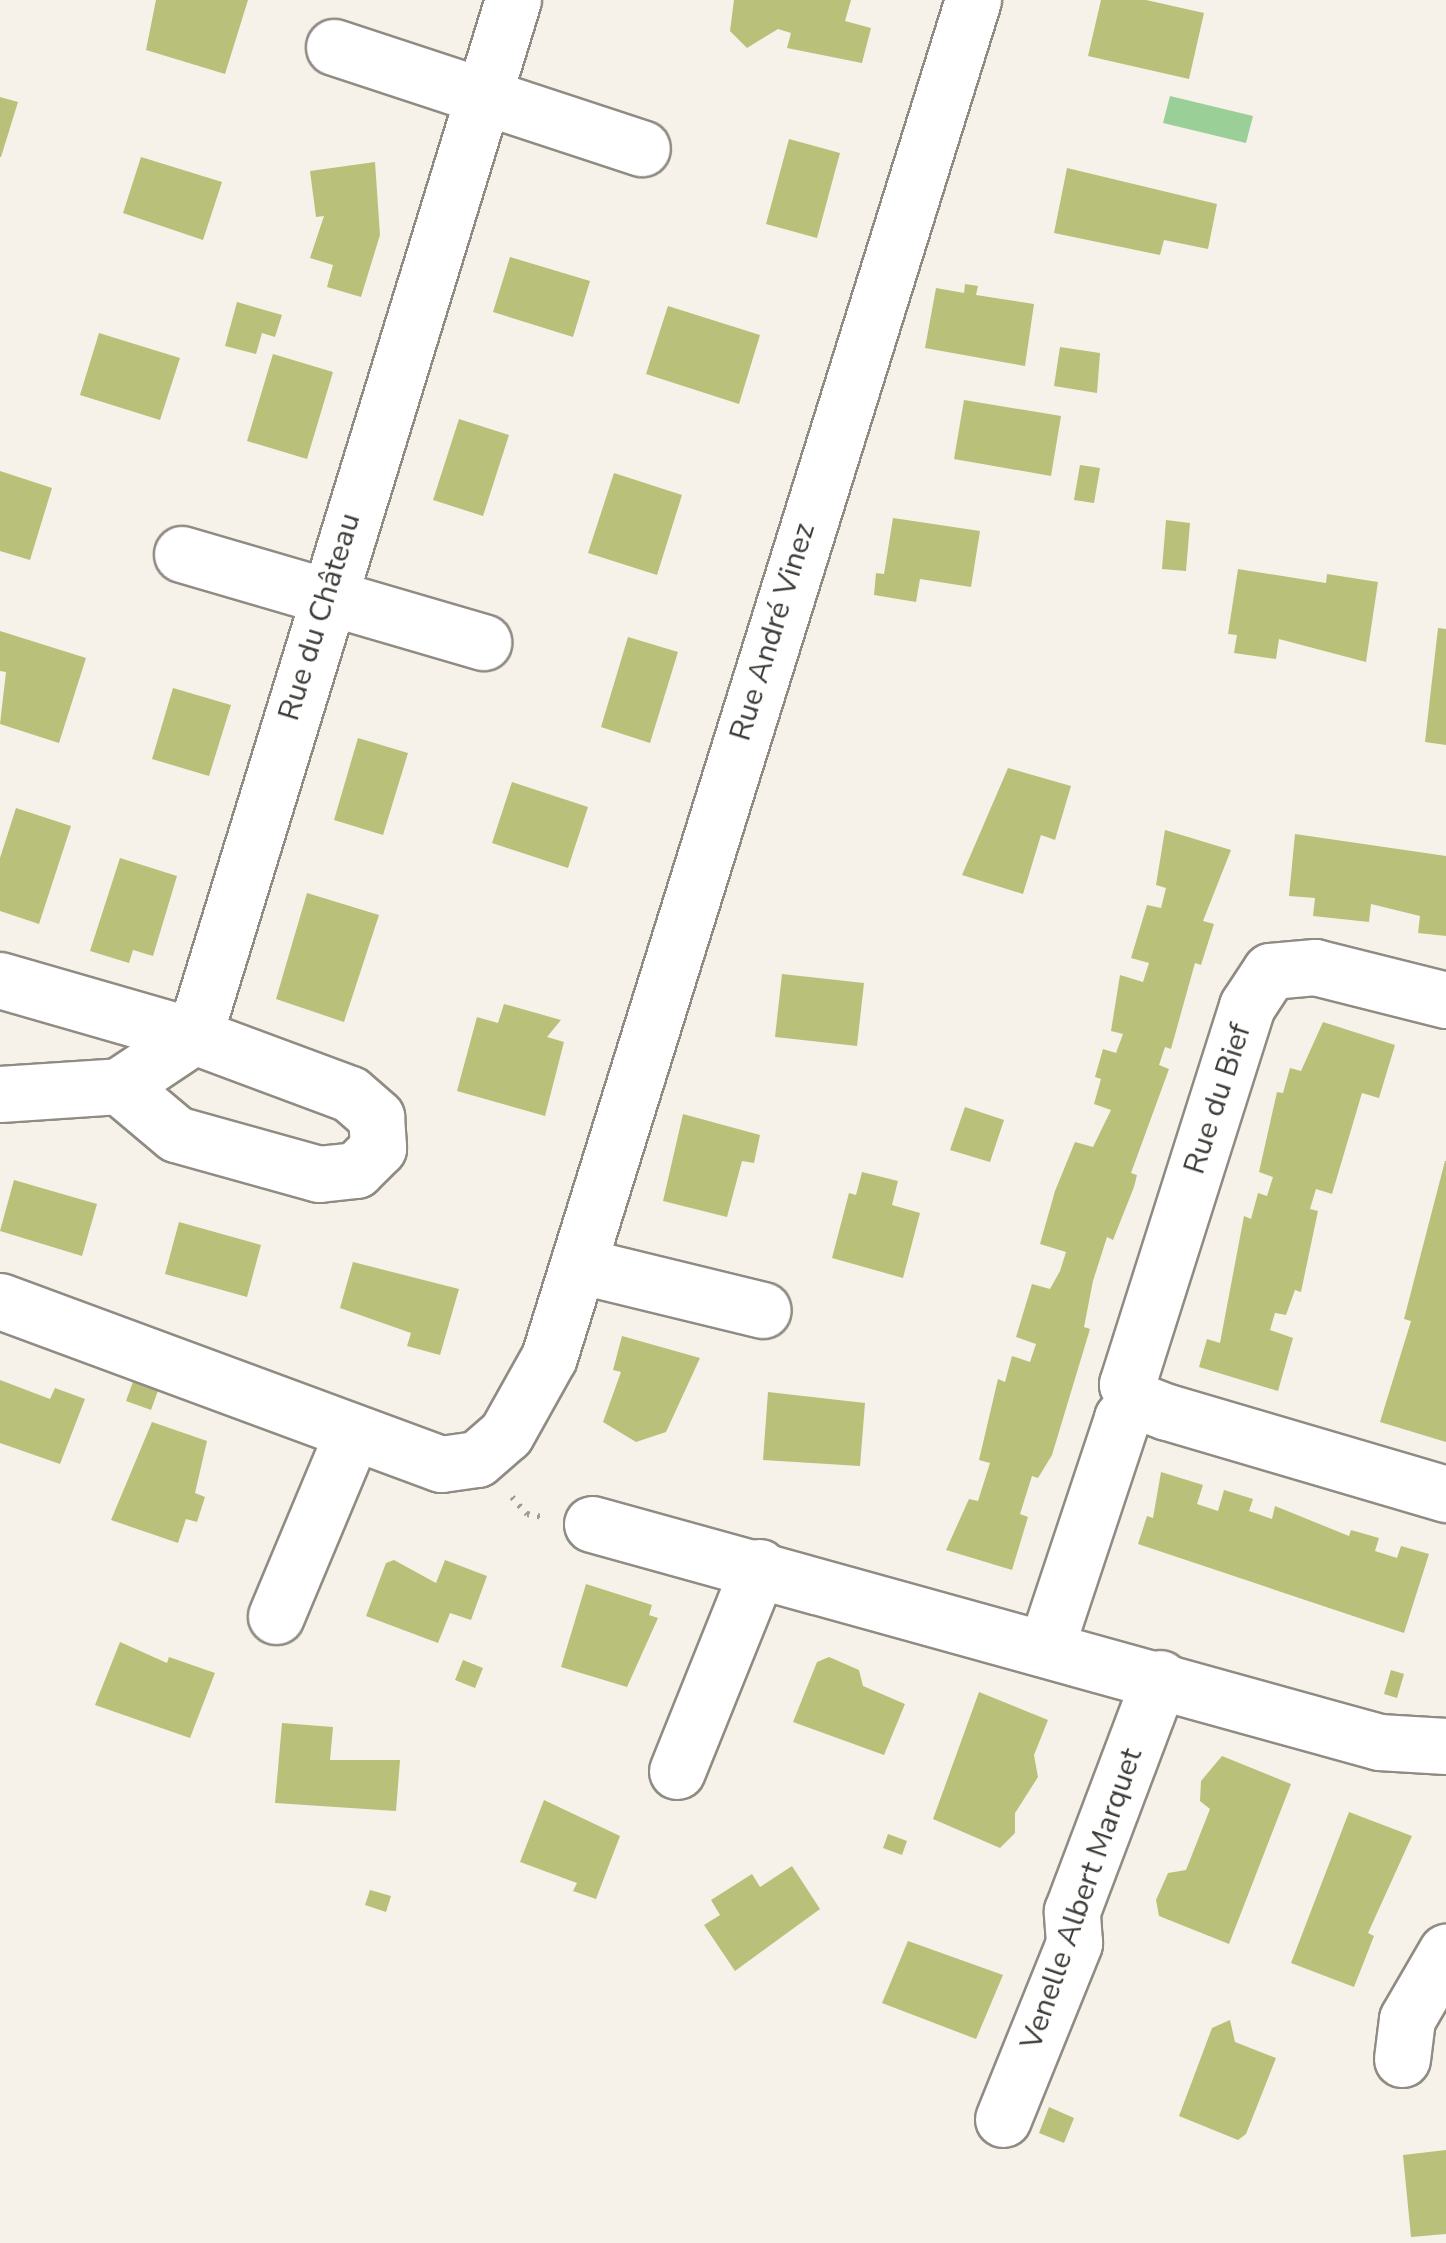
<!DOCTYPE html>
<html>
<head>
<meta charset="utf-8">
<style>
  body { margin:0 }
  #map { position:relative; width:1446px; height:2243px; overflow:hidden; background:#f7f2e9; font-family:"Nunito Sans",sans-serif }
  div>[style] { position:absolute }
  .water>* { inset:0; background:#9bcf98 }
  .building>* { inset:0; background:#b9c079 }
  .path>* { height:6px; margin-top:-3px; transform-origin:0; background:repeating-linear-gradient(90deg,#9f9b95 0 2.5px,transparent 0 10.5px) }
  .roads { filter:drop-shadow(2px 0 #908b83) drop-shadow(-2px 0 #908b83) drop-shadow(0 2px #908b83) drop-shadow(0 -2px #908b83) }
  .minor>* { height:55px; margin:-27.5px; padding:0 27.5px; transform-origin:27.5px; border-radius:27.5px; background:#fff }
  span { translate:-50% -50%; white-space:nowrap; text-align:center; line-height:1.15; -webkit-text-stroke:8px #fff; paint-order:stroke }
  .street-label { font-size:30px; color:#3d3b37 }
</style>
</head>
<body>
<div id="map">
  <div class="water">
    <div style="clip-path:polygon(1170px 96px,1253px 116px,1246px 143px,1163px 123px)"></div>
  </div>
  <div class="building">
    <div style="clip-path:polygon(156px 0,248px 0,225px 74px,146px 50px)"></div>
    <div style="clip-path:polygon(734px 0,851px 0,845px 21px,871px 28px,862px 63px,787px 48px,791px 33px,778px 29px,747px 48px,730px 31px)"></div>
    <div style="clip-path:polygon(1101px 0,1146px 0,1204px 13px,1189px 79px,1088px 56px)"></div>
    <div style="clip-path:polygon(0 97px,18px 102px,1px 157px,0 157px)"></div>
    <div style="clip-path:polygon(789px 139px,840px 153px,817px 238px,766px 224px)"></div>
    <div style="clip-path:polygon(141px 157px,222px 182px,203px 240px,123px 213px)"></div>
    <div style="clip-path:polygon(375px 162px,380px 235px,361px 297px,327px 287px,333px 265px,310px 258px,324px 216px,316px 217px,310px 171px)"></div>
    <div style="clip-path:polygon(1067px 168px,1217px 204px,1208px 249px,1164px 240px,1160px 255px,1054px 233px)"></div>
    <div style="clip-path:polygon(510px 257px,590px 281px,573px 337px,493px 312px)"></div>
    <div style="clip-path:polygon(965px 284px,978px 286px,976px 295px,1034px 304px,1025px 366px,925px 348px,936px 288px,964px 293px)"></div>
    <div style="clip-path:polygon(237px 302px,282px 315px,275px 337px,262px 333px,256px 354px,225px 346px)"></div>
    <div style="clip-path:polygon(668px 306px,760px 335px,739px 404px,646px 374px)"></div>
    <div style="clip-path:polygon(99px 333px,180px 358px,160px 420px,80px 395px)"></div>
    <div style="clip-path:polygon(1060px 347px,1100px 353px,1097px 393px,1054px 386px)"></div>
    <div style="clip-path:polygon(273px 354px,333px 372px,307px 459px,247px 441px)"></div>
    <div style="clip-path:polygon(964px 400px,1061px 416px,1051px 476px,954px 459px)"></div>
    <div style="clip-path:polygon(459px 419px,509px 435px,483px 516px,433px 500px)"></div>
    <div style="clip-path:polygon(1080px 465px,1100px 468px,1094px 503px,1074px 500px)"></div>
    <div style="clip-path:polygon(0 471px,52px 488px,30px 560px,0 551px)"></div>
    <div style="clip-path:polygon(614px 473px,682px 495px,657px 575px,588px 553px)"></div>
    <div style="clip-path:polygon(893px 518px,980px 531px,971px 587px,920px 579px,916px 602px,874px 595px,876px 573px,884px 574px)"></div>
    <div style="clip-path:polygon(1166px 520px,1190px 523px,1186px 571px,1162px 569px)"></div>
    <div style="clip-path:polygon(1238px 569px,1326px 583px,1327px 574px,1378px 582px,1366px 662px,1279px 639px,1276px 659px,1234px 653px,1237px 635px,1228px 634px)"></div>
    <div style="clip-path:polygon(1438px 628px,1446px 629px,1446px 745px,1425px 742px)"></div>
    <div style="clip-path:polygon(0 631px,86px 658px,59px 743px,0 724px,6px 672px,0 671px)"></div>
    <div style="clip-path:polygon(628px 637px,678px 652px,650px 743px,601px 727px)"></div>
    <div style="clip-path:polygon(173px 688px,231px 705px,209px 776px,152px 759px)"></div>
    <div style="clip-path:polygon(358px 738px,408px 753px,383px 835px,334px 820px)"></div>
    <div style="clip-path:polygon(1008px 768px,1071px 786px,1055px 840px,1041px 835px,1023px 894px,962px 875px)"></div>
    <div style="clip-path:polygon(512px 782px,588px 807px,568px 868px,492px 843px)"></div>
    <div style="clip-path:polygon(16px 808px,71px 826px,39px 924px,0 911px,0 858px)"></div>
    <div style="clip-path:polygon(1165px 830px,1231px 850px,1203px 921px,1214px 924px,1201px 965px,1195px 963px,1171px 1049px,1165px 1047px,1159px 1065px,1169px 1069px,1131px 1173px,1137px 1175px,1134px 1187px,1113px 1240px,1107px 1237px,1093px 1281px,1084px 1327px,1090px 1329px,1052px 1455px,1038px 1478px,1032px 1476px,1020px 1514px,1028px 1517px,1012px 1570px,946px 1550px,969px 1499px,978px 1501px,990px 1463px,979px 1460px,998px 1379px,1005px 1382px,1012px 1356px,1030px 1362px,1036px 1344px,1016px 1337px,1032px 1284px,1050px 1289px,1060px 1271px,1066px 1252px,1040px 1244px,1055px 1191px,1075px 1142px,1093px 1147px,1111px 1110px,1094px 1104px,1101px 1079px,1095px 1077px,1103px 1049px,1116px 1053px,1123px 1034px,1111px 1031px,1120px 975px,1143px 982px,1149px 963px,1131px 958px,1147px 905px,1161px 908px,1166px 888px,1156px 885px)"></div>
    <div style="clip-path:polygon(1295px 834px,1446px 856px,1446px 936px,1418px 933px,1420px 916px,1371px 904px,1369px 922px,1313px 916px,1315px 898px,1289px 896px)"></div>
    <div style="clip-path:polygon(120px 858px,177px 876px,153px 956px,133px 950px,129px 963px,90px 951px)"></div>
    <div style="clip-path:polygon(307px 893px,379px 915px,344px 1022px,276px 999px)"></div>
    <div style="clip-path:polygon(782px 974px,864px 983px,857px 1046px,775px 1037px)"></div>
    <div style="clip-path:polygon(504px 1004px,561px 1020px,547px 1037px,564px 1042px,545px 1116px,457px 1091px,477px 1017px,498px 1023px)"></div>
    <div style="clip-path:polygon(1323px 1022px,1395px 1045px,1379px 1098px,1362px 1093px,1332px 1194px,1316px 1189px,1310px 1209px,1318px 1211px,1301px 1292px,1295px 1290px,1286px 1315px,1275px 1313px,1270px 1330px,1293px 1338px,1278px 1391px,1199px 1367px,1207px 1339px,1220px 1343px,1244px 1216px,1251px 1219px,1258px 1193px,1267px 1196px,1273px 1177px,1259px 1172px,1277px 1092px,1283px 1093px,1290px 1068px,1301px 1071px)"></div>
    <div style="clip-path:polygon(965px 1107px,1004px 1120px,990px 1162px,950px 1150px)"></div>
    <div style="clip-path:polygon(683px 1114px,760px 1135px,754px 1163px,742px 1161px,727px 1217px,663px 1201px)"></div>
    <div style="clip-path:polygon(1445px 1161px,1446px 1161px,1446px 1442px,1380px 1422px,1411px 1321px,1404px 1319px)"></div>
    <div style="clip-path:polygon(862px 1172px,898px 1181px,892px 1205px,920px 1213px,903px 1278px,832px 1258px,849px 1193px,856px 1195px)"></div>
    <div style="clip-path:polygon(14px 1180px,97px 1204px,82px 1256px,0 1231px)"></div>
    <div style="clip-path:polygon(179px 1222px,261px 1245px,247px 1297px,165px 1274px)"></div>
    <div style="clip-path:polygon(353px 1262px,459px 1289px,440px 1355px,407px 1346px,411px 1333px,340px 1308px)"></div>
    <div style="clip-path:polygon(622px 1336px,700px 1358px,666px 1432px,636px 1442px,603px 1422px,621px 1372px,613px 1370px)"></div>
    <div style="clip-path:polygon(134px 1379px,159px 1388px,151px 1410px,126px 1401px)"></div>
    <div style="clip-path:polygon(0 1380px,50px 1399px,55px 1388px,85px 1399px,60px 1464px,0 1443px)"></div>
    <div style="clip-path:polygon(768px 1392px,865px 1403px,860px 1466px,763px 1460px)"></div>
    <div style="clip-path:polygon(152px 1422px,207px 1441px,195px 1493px,205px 1497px,197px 1522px,186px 1519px,178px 1543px,111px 1520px)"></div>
    <div style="clip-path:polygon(1161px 1472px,1203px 1485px,1197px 1504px,1218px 1511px,1224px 1490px,1253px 1499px,1249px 1511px,1272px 1519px,1275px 1506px,1349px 1536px,1351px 1530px,1379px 1538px,1375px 1551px,1397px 1558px,1401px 1546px,1429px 1554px,1404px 1633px,1138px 1544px,1147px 1516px,1153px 1518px)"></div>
    <div style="clip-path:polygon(394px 1560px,436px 1583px,445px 1560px,487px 1576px,471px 1620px,450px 1613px,438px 1643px,366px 1616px,386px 1563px)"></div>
    <div style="clip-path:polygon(586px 1584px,652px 1605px,649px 1615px,658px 1618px,627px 1687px,561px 1667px)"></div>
    <div style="clip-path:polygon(120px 1642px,167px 1663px,169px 1657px,215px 1673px,190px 1738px,95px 1705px)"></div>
    <div style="clip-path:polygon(829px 1657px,859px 1670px,863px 1686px,905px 1704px,884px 1755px,793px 1722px,817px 1662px)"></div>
    <div style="clip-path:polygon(463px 1660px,483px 1668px,475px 1688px,455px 1680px)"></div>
    <div style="clip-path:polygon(1391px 1670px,1404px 1674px,1397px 1698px,1384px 1694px)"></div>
    <div style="clip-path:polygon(979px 1692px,1048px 1720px,1034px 1755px,1038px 1777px,1015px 1813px,1015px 1833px,1000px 1848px,933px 1819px)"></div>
    <div style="clip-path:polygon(282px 1723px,333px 1727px,330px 1760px,400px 1760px,396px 1811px,275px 1803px)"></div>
    <div style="clip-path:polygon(1222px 1756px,1291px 1784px,1229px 1944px,1159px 1916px,1156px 1900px,1168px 1873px,1186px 1870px,1210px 1809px,1200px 1801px,1201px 1781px)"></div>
    <div style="clip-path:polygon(544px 1800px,620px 1836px,596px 1899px,573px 1891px,577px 1883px,520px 1862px)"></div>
    <div style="clip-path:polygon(1349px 1812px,1412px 1836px,1368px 1933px,1374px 1936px,1354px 1987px,1291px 1963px)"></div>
    <div style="clip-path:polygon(888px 1834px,907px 1841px,902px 1855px,883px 1848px)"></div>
    <div style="clip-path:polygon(792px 1866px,820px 1909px,735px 1971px,704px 1925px,720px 1915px,711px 1900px,752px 1874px,760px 1887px)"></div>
    <div style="clip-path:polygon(370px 1890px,391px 1896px,386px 1912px,365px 1905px)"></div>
    <div style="clip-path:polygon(908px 1941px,1003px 1975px,976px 2039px,882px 2003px)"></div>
    <div style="clip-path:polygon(1230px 2020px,1235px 2042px,1276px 2058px,1246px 2134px,1238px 2140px,1179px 2116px,1212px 2028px)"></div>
    <div style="clip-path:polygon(1049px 2107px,1074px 2118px,1064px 2143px,1039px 2133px)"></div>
    <div style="clip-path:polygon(1446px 2150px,1446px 2234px,1411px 2237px,1403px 2155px)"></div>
  </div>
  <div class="path">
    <div style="left:512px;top:1497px;width:23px;rotate:49deg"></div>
    <div style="left:527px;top:1514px;width:15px;rotate:11deg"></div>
  </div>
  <div class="roads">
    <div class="minor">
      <div style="left:334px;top:47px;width:324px;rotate:18.2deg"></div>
      <div style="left:182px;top:554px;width:314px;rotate:16.3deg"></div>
      <div style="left:0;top:980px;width:202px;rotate:16.1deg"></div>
      <div style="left:194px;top:1036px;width:166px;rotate:20.4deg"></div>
      <div style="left:350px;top:1094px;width:35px;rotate:41deg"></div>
      <div style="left:376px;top:1117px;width:31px;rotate:86deg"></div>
      <div style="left:378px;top:1148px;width:31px;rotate:135deg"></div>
      <div style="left:356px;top:1170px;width:37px;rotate:174deg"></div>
      <div style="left:319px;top:1174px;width:148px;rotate:-164.4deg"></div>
      <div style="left:176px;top:1134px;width:75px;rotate:-139.9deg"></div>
      <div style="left:1446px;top:1000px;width:135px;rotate:-165.9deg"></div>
      <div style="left:1315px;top:967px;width:45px;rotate:174.9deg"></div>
      <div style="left:1270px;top:971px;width:42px;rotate:123.3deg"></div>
      <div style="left:1247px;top:1006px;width:397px;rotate:107.6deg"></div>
      <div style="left:1127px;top:1384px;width:20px;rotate:57deg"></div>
      <div style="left:1138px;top:1401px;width:31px;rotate:21deg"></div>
      <div style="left:1167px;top:1412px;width:291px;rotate:16.4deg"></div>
      <div style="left:0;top:1094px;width:119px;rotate:-3.8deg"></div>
      <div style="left:119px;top:1086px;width:90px;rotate:-33.7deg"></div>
      <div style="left:194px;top:1036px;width:1084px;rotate:-72.89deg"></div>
      <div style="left:578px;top:1265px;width:190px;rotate:13.7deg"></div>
      <div style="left:0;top:1301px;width:470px;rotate:20.3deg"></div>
      <div style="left:441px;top:1464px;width:36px;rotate:-8deg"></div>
      <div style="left:477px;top:1459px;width:38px;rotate:-41deg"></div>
      <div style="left:506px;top:1434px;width:88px;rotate:-60.8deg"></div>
      <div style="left:549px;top:1357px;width:1422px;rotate:-72.65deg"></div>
      <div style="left:592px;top:1524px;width:817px;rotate:15.48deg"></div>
      <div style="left:1379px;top:1742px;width:67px;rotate:3.4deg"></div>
      <div style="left:276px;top:1616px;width:199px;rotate:-67.3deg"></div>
      <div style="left:1046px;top:1647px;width:241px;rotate:-71.6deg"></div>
      <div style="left:1122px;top:1418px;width:23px;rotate:-47deg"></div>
      <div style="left:677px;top:1771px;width:220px;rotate:-68.1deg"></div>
      <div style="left:1402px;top:2059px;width:40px;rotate:-82.9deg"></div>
      <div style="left:1407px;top:2019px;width:78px;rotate:-59.8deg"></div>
      <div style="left:1003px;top:2119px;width:190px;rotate:-68deg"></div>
      <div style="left:1074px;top:1943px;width:32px;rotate:-94deg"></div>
      <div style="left:1072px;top:1911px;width:249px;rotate:-69.3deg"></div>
    </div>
  </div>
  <div class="street-label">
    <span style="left:320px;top:617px;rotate:-73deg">Rue du Château</span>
    <span style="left:773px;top:632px;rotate:-73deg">Rue André Vinez</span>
    <span style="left:1218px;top:1099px;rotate:-72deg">Rue du Bief</span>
    <span style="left:1082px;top:1899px;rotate:-71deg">Venelle Albert Marquet</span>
  </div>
</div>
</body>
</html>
